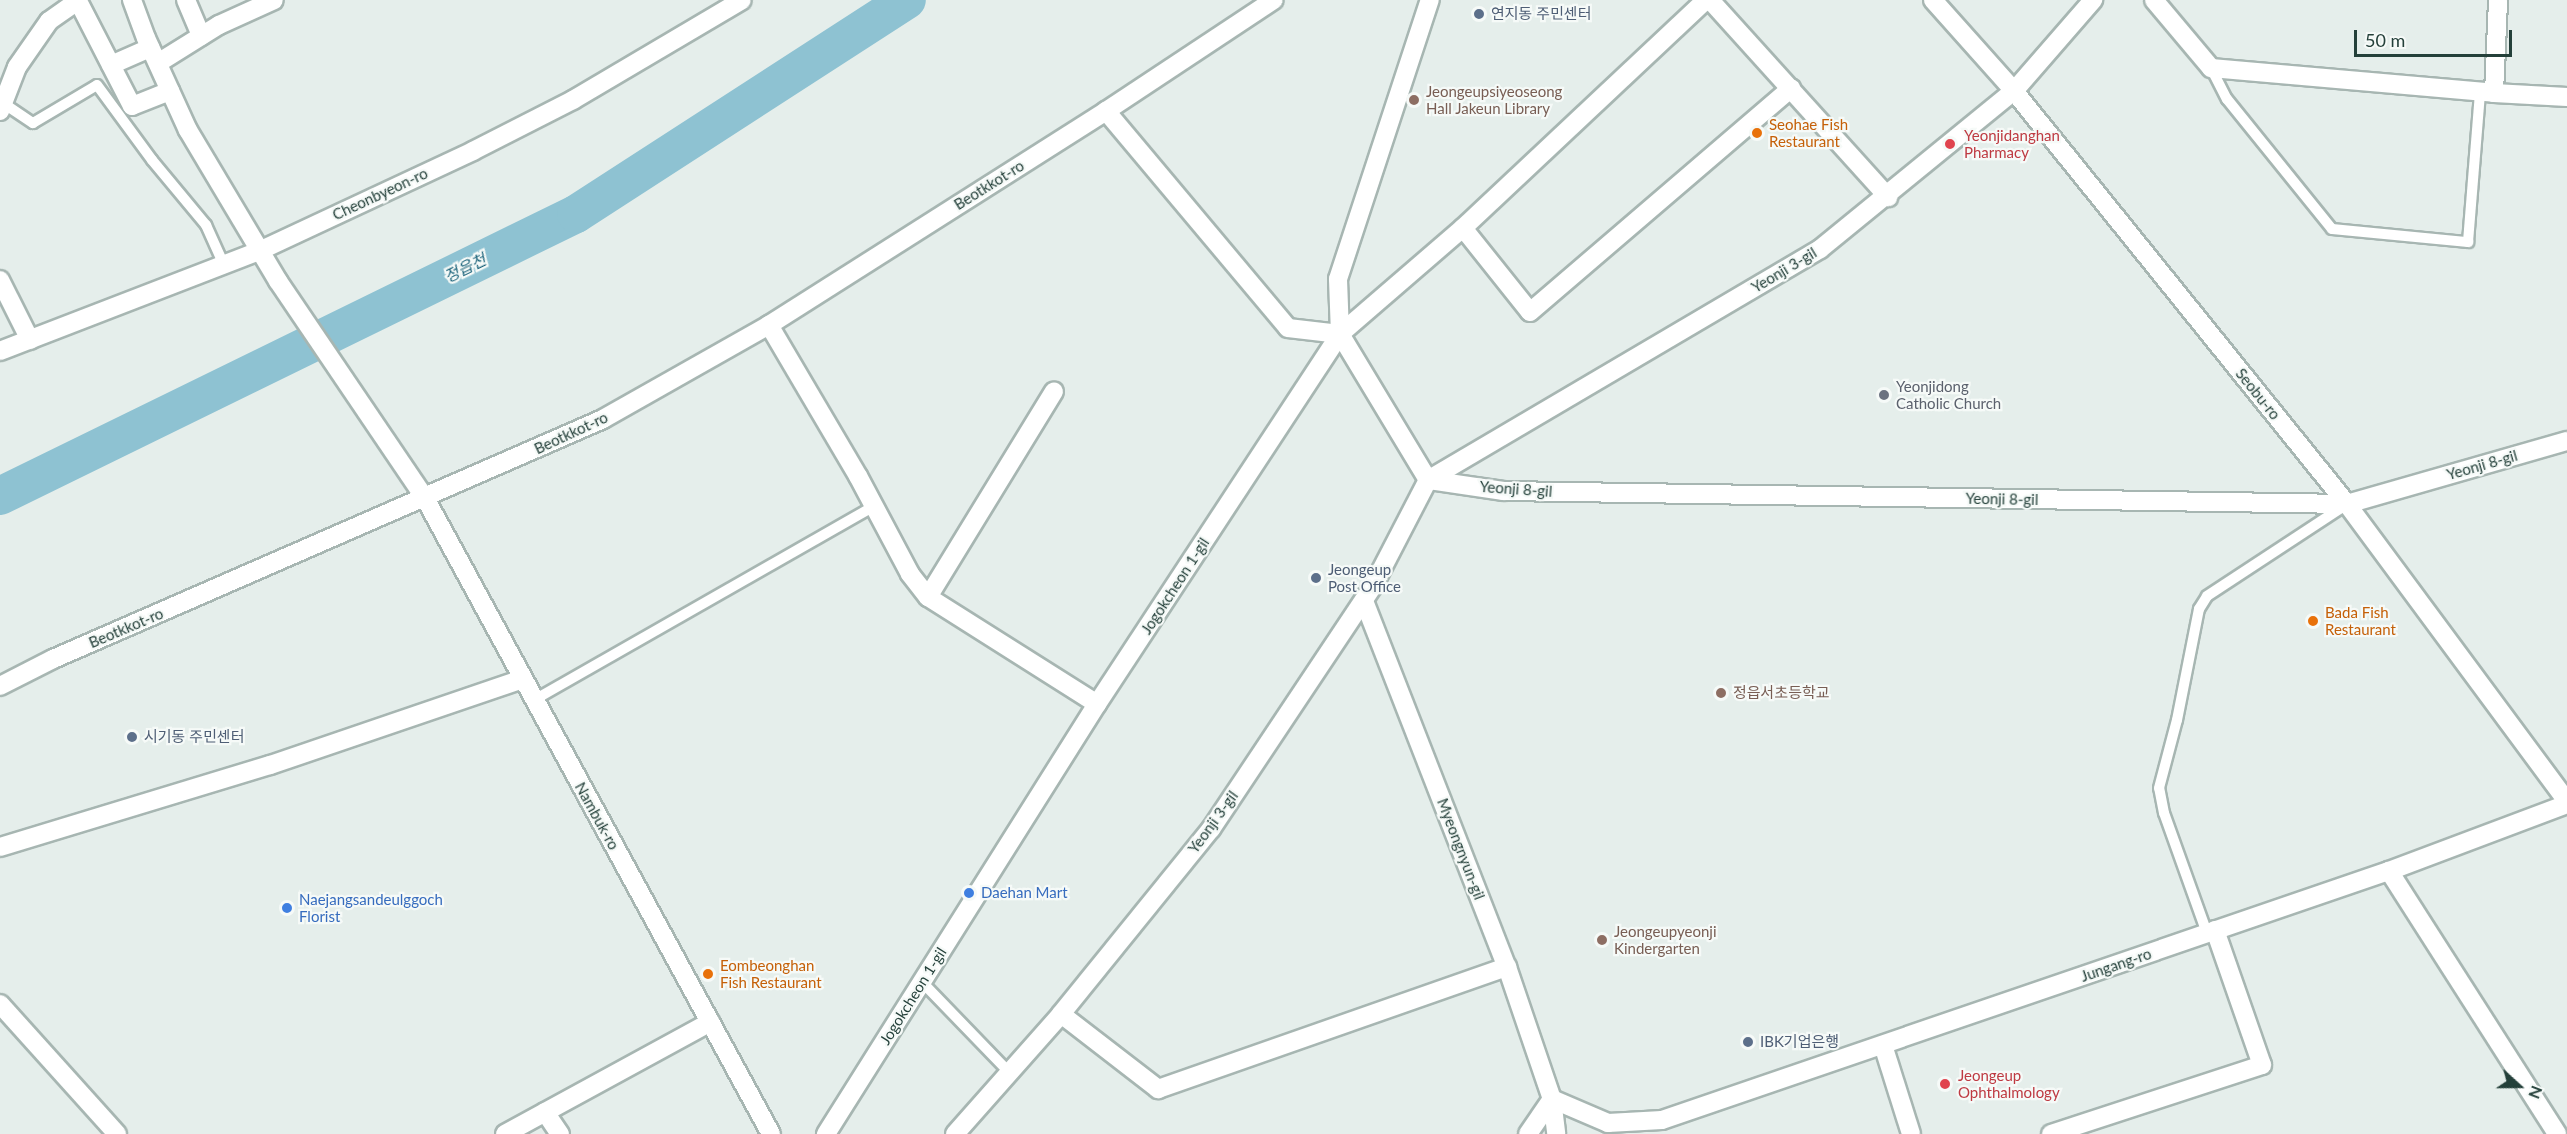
<!DOCTYPE html>
<html>
<head>
<meta charset="utf-8">
<style>
  body { margin:0 }
  #map { position:relative; width:2567px; height:1134px; overflow:hidden; background:#e5eeeb; font-family:Lato,"Noto Sans KR",sans-serif }
  div>[style] { position:absolute }
  .river>* { height:38px; margin:-19px; padding:0 19px; transform-origin:19px; border-radius:19px; background:#8ec2d2 }
  .roads { filter:drop-shadow(2px 0 #a7b6b2) drop-shadow(-2px 0 #a7b6b2) drop-shadow(0 2px #a7b6b2) drop-shadow(0 -2px #a7b6b2) }
  .service>* { height:10px; margin:-5px; padding:0 5px; transform-origin:5px; border-radius:5px; background:#fff }
  .minor>* { height:18px; margin:-9px; padding:0 9px; transform-origin:9px; border-radius:9px; background:#fff }
  .tertiary>* { height:18px; margin:-9px; padding:0 9px; transform-origin:9px; border-radius:9px; background:#fff }
  .secondary>* { height:18px; margin:-9px; padding:0 9px; transform-origin:9px; border-radius:9px; background:#fff }
  .dots>* { width:16px; height:16px; translate:-50% -50%; box-sizing:border-box; border:3px solid #f6faf8; border-radius:50% }
  span { translate:-50% -50%; white-space:nowrap; text-align:center; line-height:1.15; -webkit-text-stroke:4.5px #f6faf8; paint-order:stroke }
  .service-label { font-size:15px; color:#4e5e75 }
  .left { translate:0 -50%; text-align:left }
  .education-label { font-size:15px; color:#785e54 }
  .food-label { font-size:15px; color:#c56008 }
  .health-label { font-size:15px; color:#be3a42 }
  .street-label { font-size:15px; color:#24403a }
  .worship-label { font-size:15px; color:#5b616d }
  .shop-label { font-size:15px; color:#366cbe }
  .water-label { font-size:16px; color:#1e657c; font-style:italic }
  .north { position:absolute; left:2489px; top:1056px; width:60px; height:60px; -webkit-text-stroke:4px #f6faf8; paint-order:stroke; rotate:111deg; font-size:16px; font-weight:700; line-height:24px; text-align:center; color:#24403a }
  .north::after { content:''; display:block; margin:auto; width:21px; height:27px; background:#24403a; clip-path:polygon(50% 0,100% 100%,50% 72%,0 100%) }
  .scale { position:absolute; left:2354px; top:30px; width:158px; height:27px; box-sizing:border-box; border:3px solid #24403a; border-top:0; padding-left:8px; font-size:18px; line-height:21px; white-space:nowrap; color:#24403a; -webkit-text-stroke:4px #f6faf8; paint-order:stroke }
</style>
</head>
<body>
<div id="map">
  <div class="river">
    <div style="left:0;top:496px;width:641px;rotate:-26.09deg"></div>
    <div style="left:576px;top:214px;width:394px;rotate:-32.9deg"></div>
  </div>
  <div class="roads">
    <div class="service">
      <div style="left:2211px;top:68px;width:35px;rotate:63deg"></div>
      <div style="left:2227px;top:99px;width:167px;rotate:51.1deg"></div>
      <div style="left:2332px;top:229px;width:137px;rotate:5.5deg"></div>
      <div style="left:2468px;top:242px;width:150px;rotate:-85.4deg"></div>
      <div style="left:3px;top:103px;width:36px;rotate:34deg"></div>
      <div style="left:33px;top:123px;width:74px;rotate:-30.7deg"></div>
      <div style="left:97px;top:85px;width:93px;rotate:53.7deg"></div>
      <div style="left:152px;top:160px;width:85px;rotate:50.3deg"></div>
      <div style="left:206px;top:225px;width:44px;rotate:65.8deg"></div>
      <div style="left:534px;top:700px;width:391px;rotate:-29.7deg"></div>
      <div style="left:2207px;top:933px;width:127px;rotate:-109.7deg"></div>
      <div style="left:2164px;top:813px;width:25px;rotate:-101deg"></div>
      <div style="left:2159px;top:788px;width:70px;rotate:-75.2deg"></div>
      <div style="left:2177px;top:720px;width:113px;rotate:-78.8deg"></div>
      <div style="left:2199px;top:609px;width:15px;rotate:-58deg"></div>
      <div style="left:2207px;top:596px;width:164px;rotate:-33.3deg"></div>
      <div style="left:922px;top:982px;width:127px;rotate:46deg"></div>
    </div>
    <div class="minor">
      <div style="left:186px;top:0;width:39px;rotate:67deg"></div>
      <div style="left:1710px;top:0;width:266px;rotate:47.9deg"></div>
      <div style="left:2154px;top:0;width:89px;rotate:50deg"></div>
      <div style="left:2211px;top:68px;width:284px;rotate:5deg"></div>
      <div style="left:2494px;top:93px;width:73px;rotate:3.1deg"></div>
      <div style="left:158px;top:63px;width:72px;rotate:-31.9deg"></div>
      <div style="left:219px;top:25px;width:60px;rotate:-24.4deg"></div>
      <div style="left:111px;top:65px;width:43px;rotate:-23.6deg"></div>
      <div style="left:2494px;top:93px;width:93px;rotate:-87.5deg"></div>
      <div style="left:0;top:111px;width:47px;rotate:-68.9deg"></div>
      <div style="left:17px;top:67px;width:56px;rotate:-55.2deg"></div>
      <div style="left:49px;top:21px;width:35px;rotate:-35deg"></div>
      <div style="left:78px;top:1px;width:118px;rotate:62.8deg"></div>
      <div style="left:132px;top:106px;width:41px;rotate:-21.5deg"></div>
      <div style="left:1106px;top:111px;width:283px;rotate:50deg"></div>
      <div style="left:1288px;top:328px;width:52px;rotate:6.6deg"></div>
      <div style="left:1463px;top:228px;width:107px;rotate:51.4deg"></div>
      <div style="left:1530px;top:312px;width:344px;rotate:-40.6deg"></div>
      <div style="left:0;top:280px;width:67px;rotate:63.4deg"></div>
      <div style="left:769px;top:325px;width:175px;rotate:59.5deg"></div>
      <div style="left:858px;top:476px;width:111px;rotate:62deg"></div>
      <div style="left:910px;top:574px;width:29px;rotate:52deg"></div>
      <div style="left:928px;top:597px;width:200px;rotate:32.3deg"></div>
      <div style="left:1340px;top:334px;width:170px;rotate:58.9deg"></div>
      <div style="left:1428px;top:480px;width:76px;rotate:8.3deg"></div>
      <div style="left:1503px;top:491px;width:844px;rotate:0.88deg"></div>
      <div style="left:2347px;top:504px;width:229px;rotate:-16deg"></div>
      <div style="left:1340px;top:334px;width:162px;rotate:-40.8deg"></div>
      <div style="left:1463px;top:228px;width:333px;rotate:-43.2deg"></div>
      <div style="left:928px;top:597px;width:241px;rotate:-58.5deg"></div>
      <div style="left:1364px;top:601px;width:393px;rotate:68.7deg"></div>
      <div style="left:1507px;top:967px;width:139px;rotate:71.2deg"></div>
      <div style="left:1552px;top:1099px;width:35px;rotate:83deg"></div>
      <div style="left:0;top:847px;width:282px;rotate:-16.9deg"></div>
      <div style="left:270px;top:765px;width:266px;rotate:-18.8deg"></div>
      <div style="left:2389px;top:871px;width:312px;rotate:57.4deg"></div>
      <div style="left:0;top:1004px;width:175px;rotate:48deg"></div>
      <div style="left:1061px;top:1014px;width:123px;rotate:37.7deg"></div>
      <div style="left:1158px;top:1089px;width:370px;rotate:-19.3deg"></div>
      <div style="left:1883px;top:1045px;width:93px;rotate:72.5deg"></div>
      <div style="left:1552px;top:1099px;width:61px;rotate:23.2deg"></div>
      <div style="left:1608px;top:1123px;width:54px;rotate:-3.2deg"></div>
      <div style="left:545px;top:1112px;width:27px;rotate:56deg"></div>
      <div style="left:505px;top:1134px;width:234px;rotate:-28.6deg"></div>
      <div style="left:826px;top:1134px;width:508px;rotate:-57.78deg"></div>
      <div style="left:1097px;top:704px;width:443px;rotate:-56.7deg"></div>
      <div style="left:1340px;top:334px;width:55px;rotate:-92.1deg"></div>
      <div style="left:1338px;top:279px;width:294px;rotate:-71.8deg"></div>
      <div style="left:955px;top:1134px;width:160px;rotate:-48.5deg"></div>
      <div style="left:1061px;top:1014px;width:238px;rotate:-51deg"></div>
      <div style="left:1211px;top:829px;width:292px;rotate:-56.3deg"></div>
      <div style="left:1373px;top:586px;width:119px;rotate:-62.6deg"></div>
      <div style="left:1428px;top:480px;width:455px;rotate:-30.5deg"></div>
      <div style="left:1820px;top:249px;width:250px;rotate:-39.2deg"></div>
      <div style="left:2014px;top:91px;width:121px;rotate:-49deg"></div>
      <div style="left:1528px;top:1134px;width:42px;rotate:-55.6deg"></div>
      <div style="left:2051px;top:1134px;width:222px;rotate:-18.1deg"></div>
      <div style="left:2262px;top:1065px;width:143px;rotate:-109.2deg"></div>
    </div>
    <div class="tertiary">
      <div style="left:132px;top:0;width:40px;rotate:69.8deg"></div>
      <div style="left:146px;top:38px;width:101px;rotate:65.5deg"></div>
      <div style="left:188px;top:130px;width:176px;rotate:59.2deg"></div>
      <div style="left:278px;top:281px;width:262px;rotate:55.9deg"></div>
      <div style="left:425px;top:498px;width:724px;rotate:61.45deg"></div>
      <div style="left:1933px;top:0;width:122px;rotate:48.3deg"></div>
      <div style="left:2014px;top:91px;width:531px;rotate:51.12deg"></div>
      <div style="left:2347px;top:504px;width:370px;rotate:53.5deg"></div>
      <div style="left:0;top:686px;width:59px;rotate:-27deg"></div>
      <div style="left:53px;top:659px;width:600px;rotate:-23.57deg"></div>
      <div style="left:603px;top:419px;width:191px;rotate:-29.5deg"></div>
      <div style="left:769px;top:325px;width:399px;rotate:-32.4deg"></div>
      <div style="left:1106px;top:111px;width:201px;rotate:-33.5deg"></div>
      <div style="left:1662px;top:1120px;width:768px;rotate:-18.91deg"></div>
      <div style="left:2389px;top:871px;width:190px;rotate:-20.6deg"></div>
    </div>
    <div class="secondary">
      <div style="left:0;top:351px;width:278px;rotate:-21.1deg"></div>
      <div style="left:259px;top:251px;width:236px;rotate:-25deg"></div>
      <div style="left:473px;top:151px;width:112px;rotate:-27deg"></div>
      <div style="left:573px;top:100px;width:196px;rotate:-30.6deg"></div>
    </div>
  </div>
  <div class="dots">
    <div style="left:1479px;top:14px;background:#5c6f8a"></div>
    <div style="left:1414px;top:100px;background:#8d6e63"></div>
    <div style="left:1757px;top:133px;background:#e8710a"></div>
    <div style="left:1950px;top:144px;background:#e0444e"></div>
    <div style="left:1884px;top:395px;background:#6b7280"></div>
    <div style="left:1316px;top:578px;background:#5c6f8a"></div>
    <div style="left:2313px;top:621px;background:#e8710a"></div>
    <div style="left:1721px;top:693px;background:#8d6e63"></div>
    <div style="left:132px;top:737px;background:#5c6f8a"></div>
    <div style="left:969px;top:893px;background:#3f7fe0"></div>
    <div style="left:287px;top:908px;background:#3f7fe0"></div>
    <div style="left:1602px;top:940px;background:#8d6e63"></div>
    <div style="left:708px;top:974px;background:#e8710a"></div>
    <div style="left:1748px;top:1042px;background:#5c6f8a"></div>
    <div style="left:1945px;top:1084px;background:#e0444e"></div>
  </div>
  <div class="service-label">
    <span class="left" style="left:1491px;top:14px">연지동 주민센터</span>
    <span class="left" style="left:1328px;top:578px">Jeongeup<br>Post Office</span>
    <span class="left" style="left:144px;top:737px">시기동 주민센터</span>
    <span class="left" style="left:1760px;top:1042px">IBK기업은행</span>
  </div>
  <div class="education-label">
    <span class="left" style="left:1426px;top:100px">Jeongeupsiyeoseong<br>Hall Jakeun Library</span>
    <span class="left" style="left:1733px;top:693px">정읍서초등학교</span>
    <span class="left" style="left:1614px;top:940px">Jeongeupyeonji<br>Kindergarten</span>
  </div>
  <div class="food-label">
    <span class="left" style="left:1769px;top:133px">Seohae Fish<br>Restaurant</span>
    <span class="left" style="left:2325px;top:621px">Bada Fish<br>Restaurant</span>
    <span class="left" style="left:720px;top:974px">Eombeonghan<br>Fish Restaurant</span>
  </div>
  <div class="health-label">
    <span class="left" style="left:1964px;top:144px">Yeonjidanghan<br>Pharmacy</span>
    <span class="left" style="left:1958px;top:1084px">Jeongeup<br>Ophthalmology</span>
  </div>
  <div class="street-label">
    <span style="left:989px;top:185px;rotate:-32deg">Beotkkot-ro</span>
    <span style="left:380px;top:194px;rotate:-25deg">Cheonbyeon-ro</span>
    <span style="left:1784px;top:270px;rotate:-31deg">Yeonji 3-gil</span>
    <span style="left:2258px;top:394px;rotate:51deg">Seobu-ro</span>
    <span style="left:571px;top:433px;rotate:-25deg">Beotkkot-ro</span>
    <span style="left:2482px;top:465px;rotate:-16deg">Yeonji 8-gil</span>
    <span style="left:1516px;top:489px;rotate:4deg">Yeonji 8-gil</span>
    <span style="left:2002px;top:499px;rotate:1deg">Yeonji 8-gil</span>
    <span style="left:1175px;top:586px;rotate:-57deg">Jogokcheon 1-gil</span>
    <span style="left:126px;top:628px;rotate:-23deg">Beotkkot-ro</span>
    <span style="left:597px;top:816px;rotate:61deg">Nambuk-ro</span>
    <span style="left:1213px;top:822px;rotate:-54deg">Yeonji 3-gil</span>
    <span style="left:1461px;top:849px;rotate:69deg">Myeongnyun-gil</span>
    <span style="left:2116px;top:965px;rotate:-19deg">Jungang-ro</span>
    <span style="left:913px;top:996px;rotate:-58deg">Jogokcheon 1-gil</span>
  </div>
  <div class="worship-label">
    <span class="left" style="left:1896px;top:395px">Yeonjidong<br>Catholic Church</span>
  </div>
  <div class="shop-label">
    <span class="left" style="left:981px;top:893px">Daehan Mart</span>
    <span class="left" style="left:299px;top:908px">Naejangsandeulggoch<br>Florist</span>
  </div>
  <div class="water-label">
    <span style="left:465px;top:268px;rotate:-26deg">정읍천</span>
  </div>
  <div class="north">N</div>
  <div class="scale">50 m</div>
</div>
</body>
</html>
